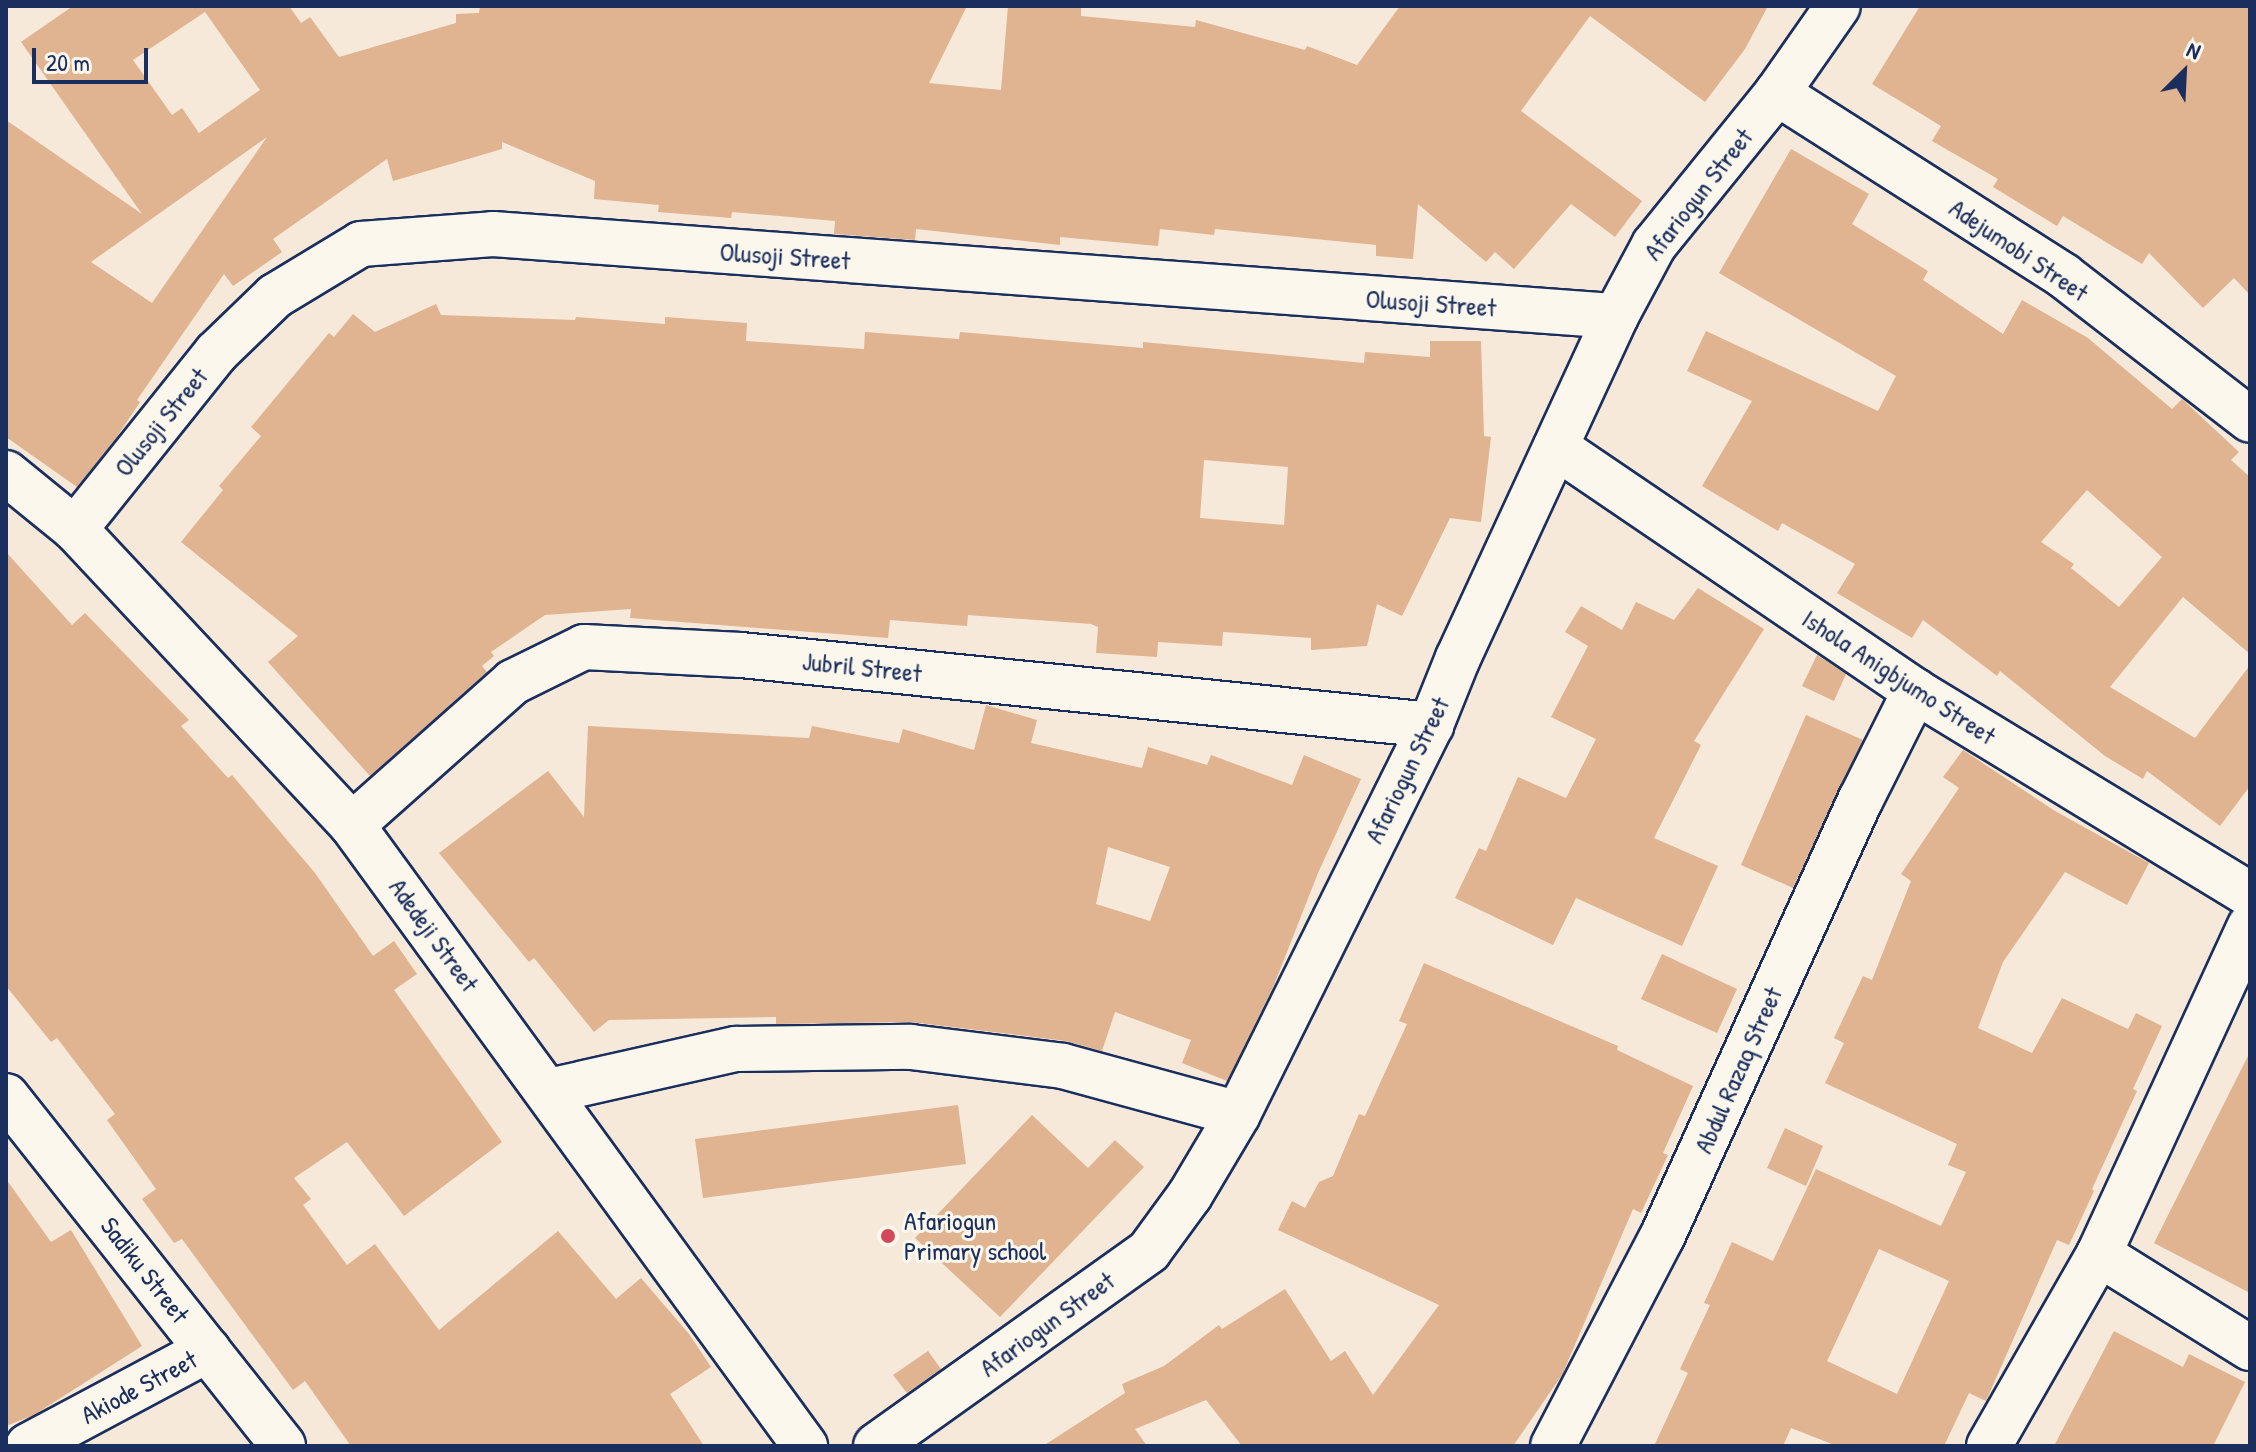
<!DOCTYPE html>
<html>
<head>
<meta charset="utf-8">
<style>
  body { margin:0 }
  #map { position:relative; width:2256px; height:1452px; overflow:hidden; background:#f6e9da; font-family:"Patrick Hand",sans-serif }
  div>[style] { position:absolute }
  .building>* { inset:0; background:#e0b391 }
  .roads { filter:drop-shadow(2px 0 #1b2f5e) drop-shadow(-2px 0 #1b2f5e) drop-shadow(0 2px #1b2f5e) drop-shadow(0 -2px #1b2f5e) }
  .minor>* { height:44px; margin:-22px; padding:0 22px; transform-origin:22px; border-radius:22px; background:#fbf7ec }
  .dots>* { width:22px; height:22px; translate:-50% -50%; box-sizing:border-box; border:4px solid #fbf7ec; border-radius:50% }
  span { translate:-50% -50%; white-space:nowrap; text-align:center; line-height:1.15; -webkit-text-stroke:6px #fbf7ec; paint-order:stroke }
  .street-label { font-size:26px; color:#1b2f5e }
  .poi-label { font-size:26px; color:#1b2f5e }
  .left { translate:0 -50%; text-align:left }
  .frame { position:absolute; inset:0; border:8px solid #1b2f5e; pointer-events:none }
  .north { position:absolute; left:2144px; top:32px; width:80px; height:80px; -webkit-text-stroke:6px #fbf7ec; paint-order:stroke; rotate:24deg; font-size:22px; font-weight:700; line-height:32px; text-align:center; color:#1b2f5e }
  .north::after { content:''; display:block; margin:auto; width:28px; height:36px; background:#1b2f5e; clip-path:polygon(50% 0,100% 100%,50% 72%,0 100%) }
  .scale { position:absolute; left:32px; top:48px; width:116px; height:36px; box-sizing:border-box; border:4px solid #1b2f5e; border-top:0; padding-left:10px; font-size:24px; line-height:28px; white-space:nowrap; color:#1b2f5e; -webkit-text-stroke:6px #fbf7ec; paint-order:stroke }
</style>
</head>
<body>
<div id="map">
  <div class="building">
    <div style="clip-path:polygon(evenodd,73px 6px,289px 6px,301px 23px,310px 17px,339px 57px,456px 23px,456px 14px,479px 13px,480px 6px,967px 6px,929px 83px,1001px 90px,1008px 6px,1081px 6px,1081px 16px,1195px 27px,1196px 20px,1305px 50px,1307px 46px,1357px 65px,1400px 6px,1768px 6px,1745px 49px,1705px 102px,1590px 16px,1521px 111px,1642px 201px,1615px 237px,1571px 204px,1514px 269px,1495px 252px,1486px 262px,1418px 204px,1413px 259px,1376px 256px,1376px 245px,1215px 229px,1214px 235px,1160px 229px,1158px 246px,1060px 237px,1060px 245px,916px 229px,915px 240px,834px 234px,835px 221px,732px 212px,731px 218px,658px 212px,659px 205px,594px 199px,595px 181px,502px 142px,502px 149px,393px 181px,387px 159px,273px 239px,282px 252px,233px 286px,224px 274px,137px 400px,140px 402px,116px 438px,77px 487px,6px 437px,6px 120px,142px 214px,21px 42px,73px 6px,205px 12px,260px 90px,199px 133px,182px 108px,172px 115px,133px 60px,205px 12px,73px 6px,267px 137px,152px 303px,91px 262px,150px 220px,267px 137px)"></div>
    <div style="clip-path:polygon(1920px 6px,2250px 6px,2250px 295px,2234px 278px,2203px 308px,2149px 253px,2142px 264px,2063px 216px,2057px 226px,1993px 187px,1998px 179px,1932px 141px,1941px 126px,1872px 84px)"></div>
    <div style="clip-path:polygon(evenodd,1791px 149px,1869px 194px,1852px 224px,1928px 271px,1923px 280px,2003px 334px,2022px 300px,2088px 338px,2172px 409px,2182px 399px,2239px 452px,2231px 460px,2250px 477px,2250px 654px,2183px 597px,2110px 687px,2195px 738px,2250px 665px,2250px 786px,2220px 826px,2147px 771px,2143px 779px,2105px 756px,2000px 671px,1997px 676px,1923px 620px,1912px 638px,1837px 593px,1855px 564px,1782px 523px,1778px 531px,1702px 486px,1752px 401px,1687px 371px,1706px 331px,1878px 411px,1896px 376px,1719px 273px,1791px 149px,2087px 490px,2162px 557px,2119px 607px,2071px 568px,2074px 564px,2041px 542px,2087px 490px)"></div>
    <div style="clip-path:polygon(evenodd,436px 304px,441px 315px,575px 320px,576px 317px,665px 324px,665px 317px,747px 323px,746px 341px,864px 349px,865px 332px,959px 339px,960px 332px,1143px 348px,1143px 342px,1364px 363px,1365px 352px,1430px 357px,1430px 341px,1481px 341px,1484px 436px,1491px 437px,1481px 522px,1450px 518px,1402px 616px,1377px 604px,1367px 646px,1311px 650px,1311px 638px,1223px 632px,1222px 646px,1158px 642px,1157px 657px,1096px 653px,1098px 627px,1091px 624px,968px 615px,967px 626px,890px 620px,888px 638px,630px 618px,631px 609px,545px 615px,491px 652px,494px 656px,482px 666px,487px 672px,370px 776px,268px 662px,298px 636px,181px 542px,223px 490px,219px 486px,261px 436px,251px 427px,329px 333px,334px 337px,353px 314px,375px 332px,436px 304px,1204px 460px,1288px 467px,1284px 525px,1200px 518px,1204px 460px)"></div>
    <div style="clip-path:polygon(6px 552px,72px 625px,85px 613px,189px 720px,181px 726px,228px 778px,232px 775px,315px 873px,373px 956px,394px 941px,417px 974px,394px 990px,502px 1142px,404px 1216px,347px 1142px,294px 1178px,311px 1199px,303px 1205px,347px 1265px,375px 1244px,439px 1330px,558px 1231px,616px 1299px,641px 1278px,689px 1334px,711px 1367px,670px 1394px,704px 1446px,351px 1446px,305px 1381px,293px 1390px,182px 1239px,174px 1243px,142px 1199px,156px 1189px,107px 1120px,115px 1114px,57px 1038px,51px 1042px,6px 986px)"></div>
    <div style="clip-path:polygon(1698px 588px,1764px 629px,1694px 741px,1701px 745px,1654px 838px,1718px 866px,1682px 946px,1576px 898px,1553px 945px,1455px 898px,1479px 848px,1486px 851px,1518px 777px,1566px 798px,1596px 739px,1551px 717px,1588px 646px,1565px 632px,1581px 606px,1622px 630px,1636px 602px,1674px 620px)"></div>
    <div style="clip-path:polygon(1817px 655px,1846px 674px,1834px 701px,1802px 686px)"></div>
    <div style="clip-path:polygon(evenodd,986px 705px,1037px 720px,1031px 743px,1142px 768px,1148px 747px,1207px 765px,1211px 755px,1292px 785px,1304px 755px,1361px 779px,1318px 873px,1274px 985px,1227px 1081px,1182px 1063px,1191px 1040px,1115px 1012px,1102px 1051px,1066px 1041px,911px 1022px,776px 1024px,776px 1017px,609px 1020px,594px 1032px,534px 958px,529px 962px,439px 853px,548px 771px,584px 817px,588px 726px,809px 738px,812px 726px,899px 743px,903px 729px,974px 750px,986px 705px,1108px 847px,1170px 867px,1150px 921px,1096px 904px,1108px 847px)"></div>
    <div style="clip-path:polygon(1806px 715px,1863px 740px,1793px 888px,1741px 865px)"></div>
    <div style="clip-path:polygon(evenodd,1963px 750px,2055px 811px,2149px 863px,2127px 905px,2065px 872px,2003px 962px,1978px 1028px,2032px 1053px,2062px 998px,2128px 1029px,2136px 1013px,2162px 1026px,2133px 1089px,2137px 1091px,2092px 1189px,2094px 1191px,2069px 1245px,2057px 1240px,1986px 1401px,1969px 1393px,1944px 1446px,1837px 1446px,1791px 1428px,1783px 1446px,1654px 1446px,1688px 1373px,1680px 1369px,1710px 1305px,1704px 1303px,1732px 1242px,1773px 1261px,1816px 1169px,1941px 1226px,1966px 1172px,1948px 1165px,1957px 1144px,1825px 1083px,1844px 1043px,1834px 1038px,1863px 976px,1872px 980px,1911px 881px,1901px 874px,1959px 788px,1943px 777px,1963px 750px,1879px 1249px,1949px 1281px,1897px 1394px,1827px 1361px,1879px 1249px)"></div>
    <div style="clip-path:polygon(1662px 954px,1737px 989px,1717px 1033px,1641px 999px)"></div>
    <div style="clip-path:polygon(1424px 963px,1618px 1046px,1617px 1050px,1693px 1086px,1663px 1153px,1668px 1155px,1641px 1213px,1633px 1209px,1562px 1375px,1513px 1446px,1242px 1446px,1206px 1400px,1135px 1429px,1147px 1446px,1043px 1446px,1125px 1393px,1122px 1384px,1164px 1366px,1219px 1325px,1222px 1329px,1285px 1289px,1331px 1361px,1345px 1351px,1373px 1395px,1439px 1305px,1278px 1230px,1292px 1201px,1305px 1208px,1319px 1182px,1333px 1176px,1359px 1114px,1365px 1116px,1407px 1024px,1399px 1021px)"></div>
    <div style="clip-path:polygon(2250px 1052px,2250px 1293px,2154px 1243px)"></div>
    <div style="clip-path:polygon(958px 1105px,966px 1164px,703px 1198px,695px 1139px)"></div>
    <div style="clip-path:polygon(1032px 1115px,1088px 1168px,1115px 1140px,1144px 1167px,1000px 1317px,915px 1238px)"></div>
    <div style="clip-path:polygon(1785px 1128px,1823px 1146px,1806px 1186px,1767px 1168px)"></div>
    <div style="clip-path:polygon(6px 1179px,51px 1242px,71px 1230px,142px 1346px,34px 1415px,6px 1426px)"></div>
    <div style="clip-path:polygon(2114px 1331px,2183px 1367px,2189px 1354px,2245px 1382px,2213px 1446px,2054px 1446px)"></div>
    <div style="clip-path:polygon(928px 1351px,941px 1369px,907px 1393px,893px 1375px)"></div>
  </div>
  <div class="roads">
    <div class="minor">
      <div style="left:1777px;top:93px;width:340px;rotate:32.5deg"></div>
      <div style="left:2064px;top:276px;width:235px;rotate:37.7deg"></div>
      <div style="left:1556px;top:447px;width:434px;rotate:34.2deg"></div>
      <div style="left:1915px;top:691px;width:392px;rotate:31.3deg"></div>
      <div style="left:6px;top:473px;width:89px;rotate:39.1deg"></div>
      <div style="left:75px;top:529px;width:405px;rotate:46.9deg"></div>
      <div style="left:352px;top:825px;width:769px;rotate:53.89deg"></div>
      <div style="left:75px;top:529px;width:226px;rotate:-51.3deg"></div>
      <div style="left:216px;top:353px;width:82px;rotate:-44deg"></div>
      <div style="left:275px;top:296px;width:100px;rotate:-31.2deg"></div>
      <div style="left:361px;top:244px;width:132px;rotate:-4.3deg"></div>
      <div style="left:493px;top:234px;width:1126px;rotate:4.18deg"></div>
      <div style="left:352px;top:825px;width:215px;rotate:-41.6deg"></div>
      <div style="left:513px;top:682px;width:79px;rotate:-26.2deg"></div>
      <div style="left:584px;top:647px;width:157px;rotate:2.9deg"></div>
      <div style="left:741px;top:655px;width:694px;rotate:5.79deg"></div>
      <div style="left:549px;top:1091px;width:192px;rotate:-12.7deg"></div>
      <div style="left:736px;top:1049px;width:175px;rotate:-0.7deg"></div>
      <div style="left:911px;top:1047px;width:153px;rotate:7.1deg"></div>
      <div style="left:1063px;top:1066px;width:181px;rotate:15.3deg"></div>
      <div style="left:6px;top:1096px;width:446px;rotate:51.6deg"></div>
      <div style="left:2099px;top:1254px;width:178px;rotate:31.9deg"></div>
      <div style="left:28px;top:1446px;width:204px;rotate:-28.1deg"></div>
      <div style="left:876px;top:1446px;width:335px;rotate:-35.5deg"></div>
      <div style="left:1149px;top:1251px;width:69px;rotate:-53.8deg"></div>
      <div style="left:1190px;top:1195px;width:94px;rotate:-59.3deg"></div>
      <div style="left:1238px;top:1114px;width:434px;rotate:-63.6deg"></div>
      <div style="left:1431px;top:725px;width:72px;rotate:-68.1deg"></div>
      <div style="left:1458px;top:658px;width:377px;rotate:-65.2deg"></div>
      <div style="left:1616px;top:316px;width:81px;rotate:-61.8deg"></div>
      <div style="left:1654px;top:245px;width:196px;rotate:-51deg"></div>
      <div style="left:1777px;top:93px;width:106px;rotate:-55deg"></div>
      <div style="left:1553px;top:1446px;width:236px;rotate:-62.5deg"></div>
      <div style="left:1662px;top:1237px;width:481px;rotate:-65.6deg"></div>
      <div style="left:1861px;top:799px;width:121px;rotate:-63.4deg"></div>
      <div style="left:1989px;top:1446px;width:221px;rotate:-60.2deg"></div>
      <div style="left:2099px;top:1254px;width:361px;rotate:-65.3deg"></div>
    </div>
  </div>
  <div class="dots">
    <div style="left:888px;top:1236px;background:#d1495b"></div>
  </div>
  <div class="street-label">
    <span style="left:1698px;top:194px;rotate:-52deg">Afariogun Street</span>
    <span style="left:2019px;top:250px;rotate:34deg">Adejumobi Street</span>
    <span style="left:785px;top:256px;rotate:4deg">Olusoji Street</span>
    <span style="left:1431px;top:303px;rotate:4deg">Olusoji Street</span>
    <span style="left:161px;top:422px;rotate:-51deg">Olusoji Street</span>
    <span style="left:862px;top:667px;rotate:6deg">Jubril Street</span>
    <span style="left:1899px;top:677px;rotate:33deg">Ishola Anigbjumo Street</span>
    <span style="left:1407px;top:770px;rotate:-64deg">Afariogun Street</span>
    <span style="left:434px;top:935px;rotate:54deg">Adedeji Street</span>
    <span style="left:1738px;top:1070px;rotate:-66deg">Abdul Razaq Street</span>
    <span style="left:145px;top:1270px;rotate:52deg">Sadiku Street</span>
    <span style="left:1047px;top:1324px;rotate:-36deg">Afariogun Street</span>
    <span style="left:139px;top:1387px;rotate:-28deg">Akiode Street</span>
  </div>
  <div class="poi-label">
    <span class="left" style="left:904px;top:1236px">Afariogun<br>Primary school</span>
  </div>
  <div class="frame"></div>
  <div class="north">N</div>
  <div class="scale">20 m</div>
</div>
</body>
</html>
